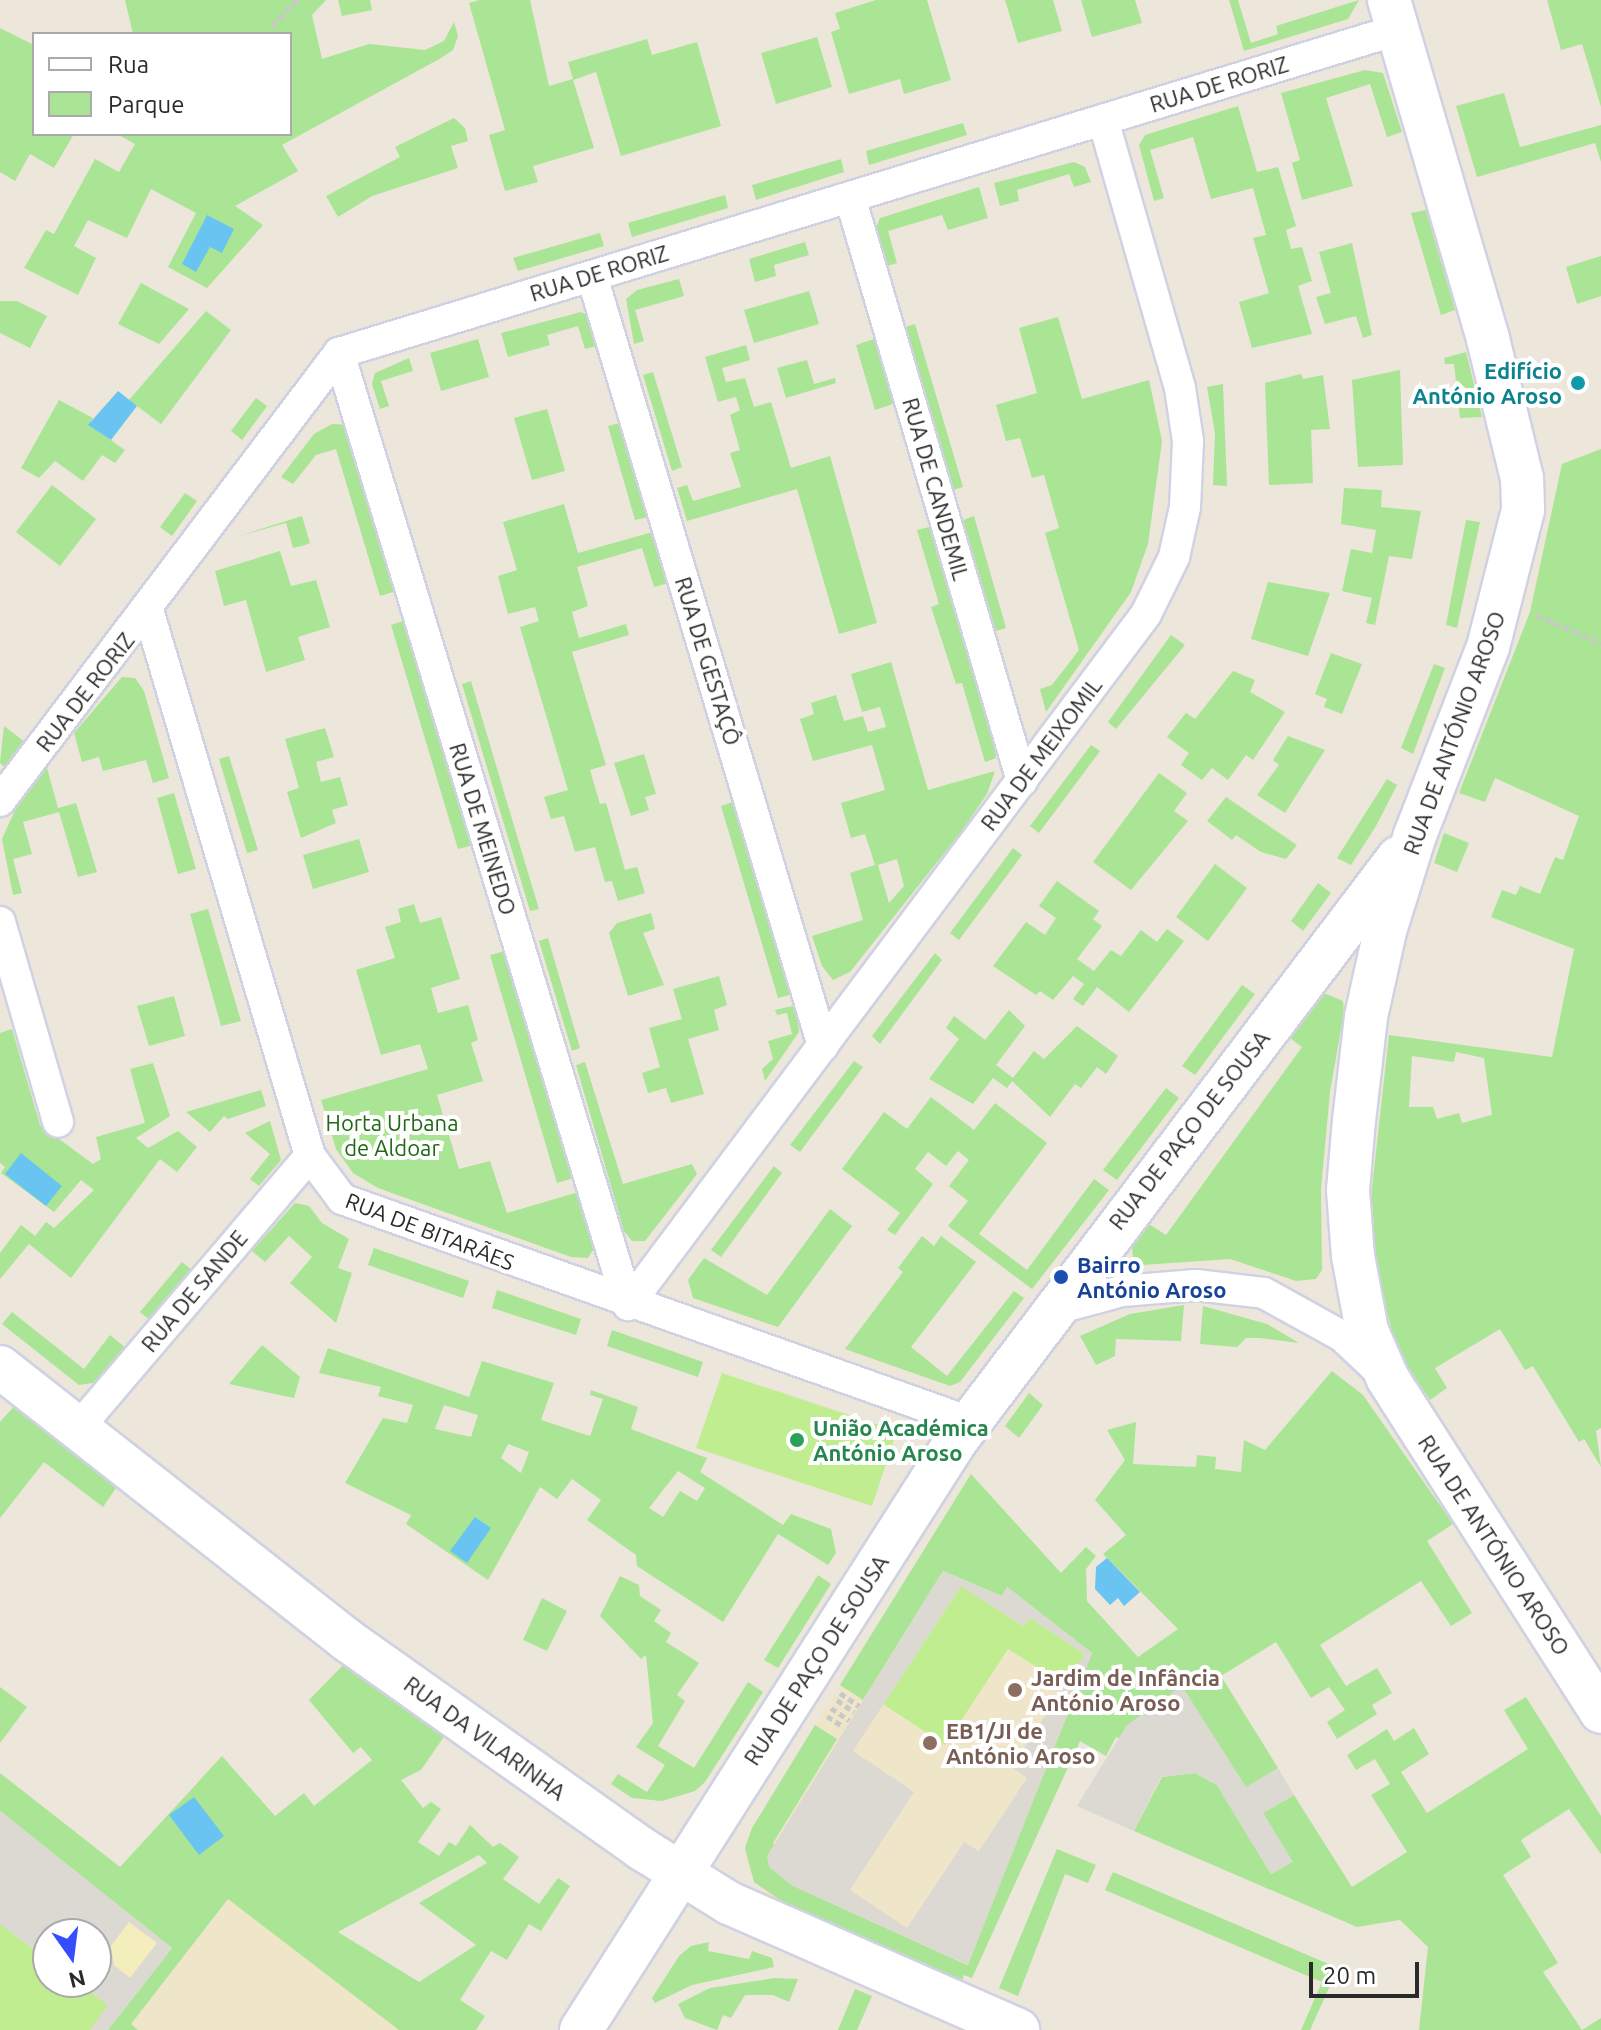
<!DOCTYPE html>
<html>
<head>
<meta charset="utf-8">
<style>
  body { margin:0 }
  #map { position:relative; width:1601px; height:2030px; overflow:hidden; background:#ece6db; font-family:Ubuntu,sans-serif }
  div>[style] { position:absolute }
  .education>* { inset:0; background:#efe5c9 }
  .green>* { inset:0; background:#aae595 }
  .sand>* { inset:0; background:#f3eebc }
  .pitch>* { inset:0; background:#bfed90 }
  .plaza>* { inset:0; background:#dcd9d2 }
  .water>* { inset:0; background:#6ac4f2 }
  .path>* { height:5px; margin-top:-2.5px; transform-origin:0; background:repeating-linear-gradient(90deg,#c8c8c8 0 6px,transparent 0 10px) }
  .roads { filter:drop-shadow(2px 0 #d0d2e3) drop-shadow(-2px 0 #d0d2e3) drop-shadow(0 2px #d0d2e3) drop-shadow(0 -2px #d0d2e3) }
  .street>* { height:30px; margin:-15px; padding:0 15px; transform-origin:15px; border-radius:15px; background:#fff }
  .secondary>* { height:42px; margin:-21px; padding:0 21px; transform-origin:21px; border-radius:21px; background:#fff }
  .dots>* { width:22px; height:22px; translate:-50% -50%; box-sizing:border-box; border:4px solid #fff; border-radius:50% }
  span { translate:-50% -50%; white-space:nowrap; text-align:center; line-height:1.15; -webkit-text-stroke:8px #fff; paint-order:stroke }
  .street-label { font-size:22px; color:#2a2a2a }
  .culture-label { font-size:22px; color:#0d838f; font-weight:700 }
  .right { translate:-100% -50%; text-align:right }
  .park-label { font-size:22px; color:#226917 }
  .transit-label { font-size:22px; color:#164399; font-weight:700 }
  .left { translate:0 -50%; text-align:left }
  .leisure-label { font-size:22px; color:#27864d; font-weight:700 }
  .education-label { font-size:22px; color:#785e54; font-weight:700 }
  .legend { position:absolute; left:32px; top:32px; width:260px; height:104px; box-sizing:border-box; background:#fff; border:2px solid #aaa; margin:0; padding:10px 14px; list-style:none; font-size:24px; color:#2a2a2a }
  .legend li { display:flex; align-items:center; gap:16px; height:40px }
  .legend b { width:40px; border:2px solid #aaa }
  .north { position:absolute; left:32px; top:1918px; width:80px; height:80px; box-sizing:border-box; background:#fff; border:2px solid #aaa; border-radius:50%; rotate:166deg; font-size:22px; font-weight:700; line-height:32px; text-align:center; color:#2a2a2a }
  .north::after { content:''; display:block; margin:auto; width:28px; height:36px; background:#354cff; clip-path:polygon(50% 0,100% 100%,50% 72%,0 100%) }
  .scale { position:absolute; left:1309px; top:1962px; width:110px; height:36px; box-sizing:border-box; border:4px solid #2a2a2a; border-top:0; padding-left:10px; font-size:24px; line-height:28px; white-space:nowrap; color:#2a2a2a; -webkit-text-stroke:6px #fff; paint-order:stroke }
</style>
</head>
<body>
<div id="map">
  <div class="education">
    <div style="clip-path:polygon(936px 1531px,1092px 1653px,961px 1983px,765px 1893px,746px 1866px,745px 1848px,763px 1810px)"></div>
    <div style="clip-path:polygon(evenodd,0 1773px,120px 1867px,155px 1829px,460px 2030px,0 2030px,0 1773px,48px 1934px,96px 1934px,96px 1982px,48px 1982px,48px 1934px)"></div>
  </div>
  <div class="green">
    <div style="clip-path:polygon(125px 0,326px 0,312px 15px,322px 59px,369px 44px,425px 50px,444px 41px,454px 22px,458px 36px,453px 50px,441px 58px,282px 145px,298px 171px,235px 206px,263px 225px,207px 288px,168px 267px,196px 213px,151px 189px,127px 238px,88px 220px,74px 246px,96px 258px,78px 295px,24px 268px,46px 230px,54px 234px,95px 159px,119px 172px,135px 144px,117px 134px,290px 134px,290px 34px,133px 34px)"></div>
    <div style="clip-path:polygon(338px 0,370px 0,372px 10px,342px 16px)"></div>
    <div style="clip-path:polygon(480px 0,530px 0,549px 86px,573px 79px,568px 62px,647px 39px,652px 55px,697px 42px,721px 126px,621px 156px,596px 72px,573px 80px,594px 148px,533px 166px,538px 182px,505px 191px,489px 135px,505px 130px,469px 3px)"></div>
    <div style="clip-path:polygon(876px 0,927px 0,951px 80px,904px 94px,900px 79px,849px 94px,831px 32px,840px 29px,835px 13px)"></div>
    <div style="clip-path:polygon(1005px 0,1053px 0,1062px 31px,1018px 43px)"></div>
    <div style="clip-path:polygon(1081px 0,1135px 0,1142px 23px,1092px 37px)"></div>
    <div style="clip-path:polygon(1229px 0,1238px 0,1251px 43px,1278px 34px,1276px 26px,1359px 0,1348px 19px,1244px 51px)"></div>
    <div style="clip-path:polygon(1547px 0,1601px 0,1601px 107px,1582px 44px,1561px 50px)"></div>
    <div style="clip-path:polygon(0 28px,34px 45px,34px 134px,74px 134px,54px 168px,30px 154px,15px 181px,0 172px)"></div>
    <div style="clip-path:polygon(817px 37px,832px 87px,776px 104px,761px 53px)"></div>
    <div style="clip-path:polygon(1365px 70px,1383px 73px,1402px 132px,1387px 137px,1370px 84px,1326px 98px,1353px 186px,1302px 200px,1292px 163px,1300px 160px,1281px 93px)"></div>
    <div style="clip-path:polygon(1504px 93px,1520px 147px,1601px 125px,1601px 162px,1595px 143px,1477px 177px,1456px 106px)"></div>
    <div style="clip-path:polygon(1238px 106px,1257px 172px,1278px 167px,1296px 226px,1286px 230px,1291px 249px,1302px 247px,1312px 281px,1298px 286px,1312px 334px,1252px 348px,1239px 302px,1269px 293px,1253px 238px,1266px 235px,1253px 188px,1211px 199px,1193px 137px,1150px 150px,1164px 198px,1154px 201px,1139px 145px,1145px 135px)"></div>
    <div style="clip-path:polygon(454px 118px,465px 128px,468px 141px,451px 146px,458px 168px,372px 196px,338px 217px,326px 196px,400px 157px,395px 147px)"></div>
    <div style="clip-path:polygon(963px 123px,967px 135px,869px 165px,866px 151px)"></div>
    <div style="clip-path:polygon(841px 159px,844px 172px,756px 200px,752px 185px)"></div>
    <div style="clip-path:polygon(1074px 162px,1085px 167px,1091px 182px,1074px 187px,1069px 174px,1017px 190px,1019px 201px,1000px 206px,994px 183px)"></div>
    <div style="clip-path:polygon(979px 187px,988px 218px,948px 230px,942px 215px,888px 231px,897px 263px,887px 266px,876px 228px,880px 218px)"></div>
    <div style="clip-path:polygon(725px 195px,728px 208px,632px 237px,628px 223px)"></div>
    <div style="clip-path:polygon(1426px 210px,1455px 310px,1441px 315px,1411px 213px)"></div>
    <div style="clip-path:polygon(600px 233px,604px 246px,518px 271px,513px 258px)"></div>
    <div style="clip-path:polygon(805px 242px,809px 255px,774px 265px,776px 276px,755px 282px,749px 259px)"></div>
    <div style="clip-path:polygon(1352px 243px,1372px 335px,1363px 338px,1356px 316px,1325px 324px,1316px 297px,1331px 293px,1319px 252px)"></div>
    <div style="clip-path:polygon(1601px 256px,1601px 296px,1577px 304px,1566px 267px)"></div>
    <div style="clip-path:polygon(679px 279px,684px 296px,635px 310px,644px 341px,634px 344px,626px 299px,637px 290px)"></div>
    <div style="clip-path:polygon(141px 283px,189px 309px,159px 344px,118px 324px)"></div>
    <div style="clip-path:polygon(809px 291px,819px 324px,754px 343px,744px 310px)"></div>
    <div style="clip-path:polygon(0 301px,17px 301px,47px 316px,30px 348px,0 333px)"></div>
    <div style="clip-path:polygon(206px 311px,231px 330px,161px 424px,129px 400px)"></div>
    <div style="clip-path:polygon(581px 312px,592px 317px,601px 345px,585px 349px,578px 326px,547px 335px,550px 345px,508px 357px,501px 333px)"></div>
    <div style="clip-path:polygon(1058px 317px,1082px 399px,1149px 380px,1162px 441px,1148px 544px,1131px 592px,1046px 712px,1040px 689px,1052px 685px,1079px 650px,1045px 533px,1059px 528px,1044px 475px,1032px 478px,1020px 438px,1006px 441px,996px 405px,1037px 393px,1019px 328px)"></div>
    <div style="clip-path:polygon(915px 324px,963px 487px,953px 490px,905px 327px)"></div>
    <div style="clip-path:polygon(877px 338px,896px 403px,875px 410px,856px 345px)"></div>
    <div style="clip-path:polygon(478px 339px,489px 377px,441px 391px,430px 353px)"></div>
    <div style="clip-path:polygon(746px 345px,750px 360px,722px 368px,726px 382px,745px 378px,754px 407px,771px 402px,791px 468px,830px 456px,877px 623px,839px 634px,797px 489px,687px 521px,677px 488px,687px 485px,693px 501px,741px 487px,730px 453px,740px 450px,730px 415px,740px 410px,736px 397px,718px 402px,705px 357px)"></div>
    <div style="clip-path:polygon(1466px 352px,1482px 417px,1460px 418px,1454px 364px,1445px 364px,1444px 358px)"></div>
    <div style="clip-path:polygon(409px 358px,413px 371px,381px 381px,389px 406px,380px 409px,372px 384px,375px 373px)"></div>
    <div style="clip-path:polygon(807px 360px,814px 384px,835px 378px,836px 383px,786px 398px,777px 368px)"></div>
    <div style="clip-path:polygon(1400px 370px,1403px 465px,1358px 467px,1352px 380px)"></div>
    <div style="clip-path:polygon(653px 372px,682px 467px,672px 471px,643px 375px)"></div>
    <div style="clip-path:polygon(1301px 374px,1303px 379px,1323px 375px,1330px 429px,1311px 430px,1313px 483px,1269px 485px,1265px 383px)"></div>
    <div style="clip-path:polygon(1223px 384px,1227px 486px,1213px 485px,1215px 433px,1207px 387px)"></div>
    <div style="clip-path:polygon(256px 398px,267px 406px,242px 440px,231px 431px)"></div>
    <div style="clip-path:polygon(59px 400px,93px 418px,89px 425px,125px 450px,115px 463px,102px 455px,83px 481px,55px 461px,39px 478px,21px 468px)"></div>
    <div style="clip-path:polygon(547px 409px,565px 471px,532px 480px,514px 418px)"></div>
    <div style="clip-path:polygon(624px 422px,652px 516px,635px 520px,608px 426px)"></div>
    <div style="clip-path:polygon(332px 424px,348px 425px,400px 590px,380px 596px,336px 449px,316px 455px,293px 484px,281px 477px,314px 434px)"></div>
    <div style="clip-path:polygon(evenodd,1601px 449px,1601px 1428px,1596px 1431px,1601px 1467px,1584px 1439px,1579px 1442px,1533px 1366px,1525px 1370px,1500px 1329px,1435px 1368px,1447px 1388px,1430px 1400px,1397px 1351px,1372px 1253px,1372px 1188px,1389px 1035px,1552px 1057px,1574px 949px,1491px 917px,1502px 890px,1516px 895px,1520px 886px,1540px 894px,1555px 857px,1563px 860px,1579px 816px,1495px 778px,1485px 802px,1459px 793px,1530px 612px,1562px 464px,1601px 449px,1456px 1052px,1484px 1058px,1492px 1115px,1462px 1123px,1459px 1113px,1437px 1119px,1433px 1107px,1409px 1107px,1412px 1056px,1454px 1062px,1456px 1052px)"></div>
    <div style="clip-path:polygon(52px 485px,96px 519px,60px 566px,16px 532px)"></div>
    <div style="clip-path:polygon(1344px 488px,1382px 490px,1381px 507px,1421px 511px,1412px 559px,1389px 556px,1375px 625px,1366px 623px,1372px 598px,1342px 591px,1351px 549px,1372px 553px,1376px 530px,1341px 524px)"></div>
    <div style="clip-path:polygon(185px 493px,197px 501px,172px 536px,160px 527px)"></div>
    <div style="clip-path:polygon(564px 504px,578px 553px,656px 531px,672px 582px,654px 587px,642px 548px,577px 567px,588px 606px,572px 612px,579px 638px,626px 624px,629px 635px,572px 652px,606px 765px,590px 770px,600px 804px,606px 803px,625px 870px,637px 867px,645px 893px,618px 901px,612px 881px,605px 882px,595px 847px,575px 852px,564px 816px,551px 819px,544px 797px,568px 790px,520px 627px,539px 621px,535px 607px,508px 614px,498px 576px,517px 570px,503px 522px)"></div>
    <div style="clip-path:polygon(302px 516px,310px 543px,305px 545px,293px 548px,286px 523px,236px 537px)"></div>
    <div style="clip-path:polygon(974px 516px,1006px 628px,996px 631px,963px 520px)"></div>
    <div style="clip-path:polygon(1466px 520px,1480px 522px,1457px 628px,1446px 625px)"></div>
    <div style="clip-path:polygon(933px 526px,994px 738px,996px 758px,985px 762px,962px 683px,956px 684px,931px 607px,939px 604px,917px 530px)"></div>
    <div style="clip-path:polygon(280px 551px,291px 586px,316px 580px,330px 627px,298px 637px,305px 660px,266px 672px,246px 600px,224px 606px,215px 571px)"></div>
    <div style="clip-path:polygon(1268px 582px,1330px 593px,1308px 656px,1251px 639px)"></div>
    <div style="clip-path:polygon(409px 619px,477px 844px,458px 849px,391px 625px)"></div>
    <div style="clip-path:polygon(1171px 635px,1185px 645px,1116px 729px,1108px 722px)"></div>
    <div style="clip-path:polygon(1331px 653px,1362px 664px,1342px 714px,1324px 707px,1327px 699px,1315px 694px)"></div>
    <div style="clip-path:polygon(evenodd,891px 662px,928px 790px,995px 771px,987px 794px,961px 832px,850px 972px,833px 980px,822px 966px,812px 936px,863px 920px,850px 873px,875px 865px,865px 834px,851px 838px,841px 803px,885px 790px,872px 745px,813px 761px,800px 719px,814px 714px,811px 703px,836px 695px,844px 721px,863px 716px,868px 732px,886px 727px,880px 707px,862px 712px,851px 674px,891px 662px,897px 859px,904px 886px,889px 903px,878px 865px,897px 859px)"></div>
    <div style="clip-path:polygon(1434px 664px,1445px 668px,1413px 754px,1401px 748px)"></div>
    <div style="clip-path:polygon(1233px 671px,1255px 680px,1250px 692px,1285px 712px,1253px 760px,1246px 755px,1228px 780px,1212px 768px,1202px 780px,1181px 765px,1189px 753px,1167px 737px,1186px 713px,1195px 719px)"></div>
    <div style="clip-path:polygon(122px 677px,135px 678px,144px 691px,169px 778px,153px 783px,146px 760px,103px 771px,99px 757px,82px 762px,74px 733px)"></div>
    <div style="clip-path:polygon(471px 681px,526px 866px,539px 909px,530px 911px,462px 684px)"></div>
    <div style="clip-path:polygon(4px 726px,26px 743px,7px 769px,0 763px)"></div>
    <div style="clip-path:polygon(325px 728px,334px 757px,316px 762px,321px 782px,340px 777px,348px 805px,332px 810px,336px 823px,301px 838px,287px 792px,299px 788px,285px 739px)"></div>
    <div style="clip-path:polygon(1288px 736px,1325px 750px,1285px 813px,1257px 795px,1279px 765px,1273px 760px)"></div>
    <div style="clip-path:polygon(1091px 745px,1100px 751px,1039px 833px,1030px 826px)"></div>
    <div style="clip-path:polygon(644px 754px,656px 794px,645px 797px,649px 810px,631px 816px,614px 763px)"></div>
    <div style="clip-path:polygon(229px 756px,258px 850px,247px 853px,219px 759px)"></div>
    <div style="clip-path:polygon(47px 768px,58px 808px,76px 803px,97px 872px,78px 877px,59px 812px,23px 822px,32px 854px,13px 859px,22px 893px,13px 895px,2px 839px,16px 808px)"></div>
    <div style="clip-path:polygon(1159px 773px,1187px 793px,1174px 811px,1188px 821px,1131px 890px,1093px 862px)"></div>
    <div style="clip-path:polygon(1387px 779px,1397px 785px,1376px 826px,1351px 865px,1337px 858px)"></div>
    <div style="clip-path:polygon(174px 793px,196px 869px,178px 874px,157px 798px)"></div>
    <div style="clip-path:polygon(1226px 797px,1297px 845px,1286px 859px,1261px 852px,1236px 835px,1232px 840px,1207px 821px)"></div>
    <div style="clip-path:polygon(736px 801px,793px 994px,778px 998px,721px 806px)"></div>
    <div style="clip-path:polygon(1444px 833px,1469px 843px,1457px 872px,1434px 863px)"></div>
    <div style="clip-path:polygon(359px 839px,369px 872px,313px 889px,303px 855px)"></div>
    <div style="clip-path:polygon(1013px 848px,1022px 855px,959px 940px,950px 933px)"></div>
    <div style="clip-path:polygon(1215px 864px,1247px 888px,1208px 941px,1176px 917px)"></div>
    <div style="clip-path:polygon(1057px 881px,1099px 911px,1093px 919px,1102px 926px,1077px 959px,1094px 971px,1111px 950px,1121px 956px,1141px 930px,1157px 942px,1167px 929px,1184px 941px,1129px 1012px,1097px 987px,1083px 1006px,1073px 999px,1084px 984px,1073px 976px,1053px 1000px,1040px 991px,1036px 995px,993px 966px,1026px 922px,1045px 935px,1056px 918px,1039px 906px)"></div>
    <div style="clip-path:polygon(1318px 883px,1331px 893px,1303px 931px,1291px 921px)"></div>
    <div style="clip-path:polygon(414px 904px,420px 923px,441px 917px,460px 979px,431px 988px,438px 1013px,468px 1005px,478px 1040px,471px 1043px,483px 1081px,437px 1095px,459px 1169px,490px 1161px,507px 1213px,582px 1191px,595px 1247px,588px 1258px,571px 1257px,378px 1188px,353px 1173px,336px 1149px,321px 1100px,428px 1069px,420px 1044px,381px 1055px,356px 970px,395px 958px,385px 927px,401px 922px,398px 909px)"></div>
    <div style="clip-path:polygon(208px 909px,241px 1021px,221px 1026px,190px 914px)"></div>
    <div style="clip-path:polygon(651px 913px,655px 929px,643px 933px,664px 985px,628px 996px,609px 933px,617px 923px)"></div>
    <div style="clip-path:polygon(548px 938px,580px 1048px,572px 1051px,539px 941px)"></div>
    <div style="clip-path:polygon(509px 950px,577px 1177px,557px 1183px,490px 955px)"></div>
    <div style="clip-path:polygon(935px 953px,942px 960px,880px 1044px,872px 1036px)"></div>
    <div style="clip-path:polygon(719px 976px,727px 1005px,714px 1010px,719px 1030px,688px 1039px,704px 1094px,671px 1103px,666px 1088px,648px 1093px,642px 1073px,660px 1067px,649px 1028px,682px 1019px,673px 989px)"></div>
    <div style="clip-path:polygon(1242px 985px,1255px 994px,1195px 1075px,1182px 1066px)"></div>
    <div style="clip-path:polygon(1324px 993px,1343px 1001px,1344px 1012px,1330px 1092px,1321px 1188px,1322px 1270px,1316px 1279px,1296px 1281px,1230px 1259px,1142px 1265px,1133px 1260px,1132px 1244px,1149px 1224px,1166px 1235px,1302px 1047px,1287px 1036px,1313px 999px)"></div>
    <div style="clip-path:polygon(174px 996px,185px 1036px,149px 1046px,137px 1006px)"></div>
    <div style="clip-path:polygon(796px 1005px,799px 1032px,765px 1081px,762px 1069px,773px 1059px,768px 1041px,792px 1034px,787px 1013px,777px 1015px,775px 1010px)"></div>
    <div style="clip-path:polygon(1009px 1010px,1025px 1026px,996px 1065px,1013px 1078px,1034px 1051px,1044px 1059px,1077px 1026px,1118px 1056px,1106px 1074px,1097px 1067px,1081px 1088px,1075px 1084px,1050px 1117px,1012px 1081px,1007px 1088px,993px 1078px,973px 1104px,929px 1079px,959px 1039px,946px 1028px,954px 1016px,985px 1040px)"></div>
    <div style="clip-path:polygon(12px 1029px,40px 1125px,93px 1164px,101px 1159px,96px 1137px,145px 1123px,130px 1069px,153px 1063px,170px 1116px,136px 1138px,148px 1148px,178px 1131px,197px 1147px,177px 1172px,160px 1159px,71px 1278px,29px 1244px,0 1279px,0 1253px,21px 1225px,35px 1236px,46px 1222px,54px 1228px,94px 1190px,81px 1180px,54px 1212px,1px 1173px,5px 1167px,0 1163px,0 1033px)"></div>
    <div style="clip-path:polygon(854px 1061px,863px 1067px,800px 1152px,790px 1145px)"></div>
    <div style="clip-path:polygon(585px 1062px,623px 1184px,692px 1164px,697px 1174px,645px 1241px,632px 1241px,624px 1231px,576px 1065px)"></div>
    <div style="clip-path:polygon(1166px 1088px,1179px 1098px,1117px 1180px,1103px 1170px)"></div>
    <div style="clip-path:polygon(261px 1090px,266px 1106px,228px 1119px,224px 1116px,210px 1132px,186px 1112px)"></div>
    <div style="clip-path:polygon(931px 1097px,974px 1130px,995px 1103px,1047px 1143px,979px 1234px,1027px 1270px,1094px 1179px,1109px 1190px,1032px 1289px,948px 1226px,968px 1201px,949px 1186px,969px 1160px,958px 1151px,946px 1166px,928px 1152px,915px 1169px,933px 1184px,895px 1235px,887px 1230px,900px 1213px,842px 1169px,884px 1112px,907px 1129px)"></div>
    <div style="clip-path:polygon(270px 1121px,281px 1160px,259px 1186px,250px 1179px,270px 1154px,245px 1133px)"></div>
    <div style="clip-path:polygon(774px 1166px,782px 1173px,721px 1257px,711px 1250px)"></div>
    <div style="clip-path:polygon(295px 1203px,309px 1206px,322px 1223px,349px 1239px,338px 1268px,352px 1273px,336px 1323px,290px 1283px,312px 1257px,289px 1236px,265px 1262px,252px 1251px)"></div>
    <div style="clip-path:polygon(830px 1209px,852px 1226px,778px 1327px,693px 1298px,688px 1280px,704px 1258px,767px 1295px)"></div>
    <div style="clip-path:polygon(922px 1236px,934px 1246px,941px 1236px,976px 1262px,911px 1347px,947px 1376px,1014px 1291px,1024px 1298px,960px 1382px,950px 1386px,845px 1349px,903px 1272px,898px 1268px)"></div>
    <div style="clip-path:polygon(374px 1248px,469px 1281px,463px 1298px,368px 1265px)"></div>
    <div style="clip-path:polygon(182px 1262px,192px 1270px,150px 1320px,140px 1312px)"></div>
    <div style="clip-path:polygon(497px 1290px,581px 1319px,576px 1335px,492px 1308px)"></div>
    <div style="clip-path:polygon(1184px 1305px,1181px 1341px,1116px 1339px,1115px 1356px,1096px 1365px,1080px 1336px,1130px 1314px)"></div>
    <div style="clip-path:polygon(1203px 1306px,1267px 1324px,1299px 1343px,1260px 1338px,1246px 1338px,1237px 1347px,1200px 1344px)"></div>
    <div style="clip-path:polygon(12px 1312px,84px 1369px,110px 1335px,127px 1349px,99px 1382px,79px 1385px,2px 1324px)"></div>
    <div style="clip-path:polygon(612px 1330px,703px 1362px,698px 1377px,607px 1346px)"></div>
    <div style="clip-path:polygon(262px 1345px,300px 1377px,294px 1398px,229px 1384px)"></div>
    <div style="clip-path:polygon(evenodd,328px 1348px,469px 1397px,482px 1361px,554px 1383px,541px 1420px,590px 1436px,603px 1399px,590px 1395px,591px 1390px,638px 1407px,631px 1429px,707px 1458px,700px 1472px,783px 1525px,791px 1514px,831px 1529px,836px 1553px,828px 1565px,778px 1534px,723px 1622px,637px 1566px,636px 1555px,587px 1520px,601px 1500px,572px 1479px,557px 1499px,540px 1487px,488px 1580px,406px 1524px,411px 1515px,345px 1483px,383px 1418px,407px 1423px,413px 1405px,378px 1396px,381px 1387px,319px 1373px,328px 1348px,444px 1405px,478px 1415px,471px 1437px,435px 1429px,444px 1405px,328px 1348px,508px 1444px,529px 1452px,521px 1473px,501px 1458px,508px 1444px,328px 1348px,678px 1471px,705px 1488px,697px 1501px,680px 1491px,663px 1517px,649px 1508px,678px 1471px)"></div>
    <div style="clip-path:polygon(1332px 1371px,1363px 1395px,1453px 1524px,1427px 1541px,1472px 1613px,1451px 1626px,1421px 1581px,1320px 1645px,1346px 1686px,1377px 1668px,1392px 1693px,1372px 1705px,1377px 1714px,1337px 1739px,1327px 1722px,1345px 1710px,1329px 1687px,1311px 1698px,1276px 1642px,1221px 1676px,1278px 1768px,1247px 1788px,1116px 1737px,1106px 1756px,1080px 1741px,972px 1978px,964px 1975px,961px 1983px,786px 1904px,754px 1882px,745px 1848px,752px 1828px,815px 1725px,837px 1739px,773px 1843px,791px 1885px,967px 1965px,1092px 1653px,1007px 1587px,1002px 1596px,943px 1571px,863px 1700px,840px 1685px,971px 1474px,1061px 1573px,1086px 1547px,1096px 1556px,1086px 1569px,1087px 1601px,1138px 1657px,1178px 1629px,1103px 1554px,1126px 1535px,1095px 1500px,1125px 1460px,1107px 1430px,1136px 1422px,1133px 1464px,1196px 1467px,1197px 1455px,1216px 1457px,1215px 1469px,1241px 1472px,1244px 1440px,1265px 1450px)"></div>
    <div style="clip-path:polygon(1029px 1393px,1043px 1405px,1019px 1438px,1005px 1426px)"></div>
    <div style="clip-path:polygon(17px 1403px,120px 1482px,103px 1507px,44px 1462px,0 1518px,0 1422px)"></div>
    <div style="clip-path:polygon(818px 1575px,831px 1584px,778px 1668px,764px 1660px)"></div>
    <div style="clip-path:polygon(620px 1576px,639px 1585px,640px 1596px,661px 1610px,654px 1621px,671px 1633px,666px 1642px,699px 1663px,677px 1695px,685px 1701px,658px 1746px,694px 1768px,748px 1682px,763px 1692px,705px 1782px,695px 1791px,662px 1801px,632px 1798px,611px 1784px,618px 1774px,647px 1792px,665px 1765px,636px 1747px,653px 1723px,646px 1655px,641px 1659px,600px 1616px)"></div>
    <div style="clip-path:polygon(542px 1598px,567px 1611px,547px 1651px,523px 1640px)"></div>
    <div style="clip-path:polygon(evenodd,351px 1657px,450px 1728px,421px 1770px,401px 1780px,423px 1808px,431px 1802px,441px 1809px,418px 1842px,439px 1856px,449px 1842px,456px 1846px,470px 1825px,493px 1847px,500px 1843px,519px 1857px,503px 1879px,539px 1904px,558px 1878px,570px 1886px,541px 1931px,529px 1924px,507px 1960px,491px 1951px,460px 2000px,485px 2016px,476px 2030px,399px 2030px,228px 1899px,131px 2024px,138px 2030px,108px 2030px,172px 1948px,0 1811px,0 1773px,120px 1867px,222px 1756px,275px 1816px,304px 1793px,314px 1806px,372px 1760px,361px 1747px,353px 1753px,309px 1700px,351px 1657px,479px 1855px,487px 1863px,419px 1903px,476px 1945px,419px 1982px,338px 1932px,479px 1855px)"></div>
    <div style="clip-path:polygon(0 1687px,27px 1707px,0 1743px)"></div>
    <div style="clip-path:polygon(1526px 1697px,1601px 1816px,1601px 1854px,1569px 1809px,1521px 1840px,1531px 1857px,1503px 1875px,1558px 1963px,1543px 1972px,1582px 2030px,1601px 2018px,1601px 2030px,1419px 2030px,1428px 1947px,1400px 1920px,1357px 1927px,1134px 1831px,1162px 1777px,1195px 1773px,1217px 1785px,1271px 1874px,1292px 1862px,1263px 1813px,1294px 1795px,1352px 1887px,1407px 1852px,1371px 1795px,1390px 1784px,1375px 1759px,1356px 1770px,1347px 1755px,1387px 1729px,1394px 1741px,1414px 1728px,1429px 1754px,1401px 1772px,1427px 1813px,1528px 1749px,1504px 1710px)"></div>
    <div style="clip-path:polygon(1057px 1849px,1096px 1865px,1088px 1883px,1065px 1874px,1018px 1996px,999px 1988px)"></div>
    <div style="clip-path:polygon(1113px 1872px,1338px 1968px,1310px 2030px,1301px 2030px,1322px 1982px,1105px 1890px)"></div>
    <div style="clip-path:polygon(709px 1942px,708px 1951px,749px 1959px,752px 1951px,772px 1958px,774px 1967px,692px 1985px,655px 2003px,652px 1998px,679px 1956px,691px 1946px)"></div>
    <div style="clip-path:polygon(775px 1978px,798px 1979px,789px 2002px,773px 1995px,745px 1995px,731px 2018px,723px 2015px,717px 2030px,685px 2018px,678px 2004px,710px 1988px)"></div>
    <div style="clip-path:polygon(855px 1989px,872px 1996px,857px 2030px,838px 2030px)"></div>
  </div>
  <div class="sand">
    <div style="clip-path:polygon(129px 1921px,157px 1943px,130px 1978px,114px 1965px,110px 1945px)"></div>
  </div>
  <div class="pitch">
    <div style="clip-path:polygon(722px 1373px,897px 1431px,872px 1506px,696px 1448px)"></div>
    <div style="clip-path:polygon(961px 1586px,1023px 1626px,1029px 1617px,1085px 1654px,1065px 1685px,1008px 1649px,945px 1745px,883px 1704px)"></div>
    <div style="clip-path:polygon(0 1924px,48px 1960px,48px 1982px,77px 1982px,108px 2005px,90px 2030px,0 2030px)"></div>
  </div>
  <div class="plaza">
    <div style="clip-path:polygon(evenodd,943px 1571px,1002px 1596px,1007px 1587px,1092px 1653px,968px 1965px,791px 1885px,769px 1867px,767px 1856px,943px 1571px,961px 1586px,1023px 1626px,1030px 1618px,1085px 1654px,1012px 1767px,1027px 1778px,979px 1851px,964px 1842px,907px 1928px,850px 1890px,914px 1792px,853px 1751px,961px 1586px)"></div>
    <div style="clip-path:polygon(1182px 1686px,1246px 1787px,1278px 1768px,1294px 1795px,1263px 1813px,1293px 1862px,1271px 1874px,1217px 1785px,1195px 1773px,1161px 1777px,1134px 1831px,1077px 1806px,1127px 1725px)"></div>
    <div style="clip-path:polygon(evenodd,0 1811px,172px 1948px,108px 2030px,90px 2030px,108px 2005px,78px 1982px,96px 1982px,96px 1934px,48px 1934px,48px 1959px,0 1924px,0 1811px,129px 1922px,157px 1943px,130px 1978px,114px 1965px,111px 1946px,129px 1922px)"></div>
  </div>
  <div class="water">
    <div style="clip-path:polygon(207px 215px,234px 229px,222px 253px,210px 247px,196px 272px,182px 264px)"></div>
    <div style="clip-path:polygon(118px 391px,137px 406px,111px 440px,88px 425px)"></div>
    <div style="clip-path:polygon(21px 1153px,62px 1186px,46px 1206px,5px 1174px)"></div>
    <div style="clip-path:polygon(475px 1517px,491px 1528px,467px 1563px,450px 1551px)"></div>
    <div style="clip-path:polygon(1107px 1558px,1140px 1592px,1124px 1606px,1118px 1598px,1110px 1605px,1095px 1589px,1096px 1567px)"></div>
    <div style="clip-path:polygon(194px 1797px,224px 1836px,199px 1855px,169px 1815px)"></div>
  </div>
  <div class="path">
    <div style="left:272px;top:26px;width:36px;rotate:-46deg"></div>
    <div style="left:1536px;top:615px;width:71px;rotate:23.3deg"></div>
    <div style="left:840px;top:1693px;width:23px;rotate:34deg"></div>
    <div style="left:837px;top:1700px;width:21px;rotate:35deg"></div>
    <div style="left:831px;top:1708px;width:22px;rotate:34deg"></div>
    <div style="left:827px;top:1716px;width:20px;rotate:33deg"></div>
  </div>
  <div class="roads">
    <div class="street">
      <div style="left:850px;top:197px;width:609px;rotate:73.59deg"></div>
      <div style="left:592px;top:276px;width:804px;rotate:73.3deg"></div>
      <div style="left:339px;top:353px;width:995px;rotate:73.11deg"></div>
      <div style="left:148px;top:610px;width:570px;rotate:73.47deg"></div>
      <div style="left:310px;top:1156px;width:54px;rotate:53.3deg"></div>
      <div style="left:342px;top:1199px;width:666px;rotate:19.55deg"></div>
      <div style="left:0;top:801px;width:562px;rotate:-52.89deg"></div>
      <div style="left:339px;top:353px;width:1106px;rotate:-16.98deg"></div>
      <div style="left:0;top:922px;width:208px;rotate:73.8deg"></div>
      <div style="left:628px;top:1305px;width:864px;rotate:-53.14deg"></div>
      <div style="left:1146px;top:614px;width:64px;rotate:-63.8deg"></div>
      <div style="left:1174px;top:557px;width:51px;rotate:-77.6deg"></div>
      <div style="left:1185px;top:507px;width:66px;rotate:-87.4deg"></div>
      <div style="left:1188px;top:441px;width:54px;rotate:-98.6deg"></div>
      <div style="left:1180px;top:388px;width:279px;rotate:-106deg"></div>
      <div style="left:1052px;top:1310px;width:73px;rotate:-15.2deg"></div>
      <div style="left:1122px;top:1291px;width:74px;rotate:-4.6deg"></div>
      <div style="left:1196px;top:1285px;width:68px;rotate:6.7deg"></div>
      <div style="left:1264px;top:1293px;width:89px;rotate:28.9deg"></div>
      <div style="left:1342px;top:1336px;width:50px;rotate:43.4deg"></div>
      <div style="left:79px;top:1427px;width:356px;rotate:-49.6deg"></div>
    </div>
    <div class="secondary">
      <div style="left:1389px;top:0;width:353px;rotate:73.7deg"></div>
      <div style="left:1488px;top:339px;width:143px;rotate:76.3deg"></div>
      <div style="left:1522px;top:478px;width:32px;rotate:88deg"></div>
      <div style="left:1523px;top:510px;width:141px;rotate:104.3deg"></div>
      <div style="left:1488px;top:647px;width:202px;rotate:111.2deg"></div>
      <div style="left:1415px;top:835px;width:101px;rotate:107.4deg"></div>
      <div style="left:1385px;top:931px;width:88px;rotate:102.5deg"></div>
      <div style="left:1366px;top:1017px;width:104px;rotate:96.6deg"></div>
      <div style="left:1354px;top:1120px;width:70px;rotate:94.9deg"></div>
      <div style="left:1348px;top:1190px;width:66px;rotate:85.7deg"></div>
      <div style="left:1353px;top:1256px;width:76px;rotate:79.4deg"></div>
      <div style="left:1367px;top:1331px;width:52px;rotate:66.4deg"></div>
      <div style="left:1388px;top:1379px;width:395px;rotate:57.4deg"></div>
      <div style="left:0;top:1367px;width:442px;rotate:38.2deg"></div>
      <div style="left:347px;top:1640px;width:362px;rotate:35.3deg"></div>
      <div style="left:642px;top:1849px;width:102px;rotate:31.8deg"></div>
      <div style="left:729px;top:1903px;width:316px;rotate:23.7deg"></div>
      <div style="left:581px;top:2030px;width:698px;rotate:-57.52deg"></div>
      <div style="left:956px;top:1441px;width:732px;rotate:-52.83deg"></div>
    </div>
  </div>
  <div class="dots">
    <div style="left:1578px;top:383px;background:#0f9aa8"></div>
    <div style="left:1061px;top:1277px;background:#1a4fb4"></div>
    <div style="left:797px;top:1440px;background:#2e9e5b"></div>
    <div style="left:1015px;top:1690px;background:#8d6e63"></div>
    <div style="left:930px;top:1743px;background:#8d6e63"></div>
  </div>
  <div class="street-label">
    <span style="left:1219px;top:84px;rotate:-17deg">RUA DE RORIZ</span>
    <span style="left:599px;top:273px;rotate:-17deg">RUA DE RORIZ</span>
    <span style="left:936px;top:489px;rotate:74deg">RUA DE CANDEMIL</span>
    <span style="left:708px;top:661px;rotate:73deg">RUA DE GESTAÇÔ</span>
    <span style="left:85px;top:692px;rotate:-52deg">RUA DE RORIZ</span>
    <span style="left:1454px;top:733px;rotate:-70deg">RUA DE ANTÓNIO AROSO</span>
    <span style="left:1041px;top:754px;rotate:-53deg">RUA DE MEIXOMIL</span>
    <span style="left:483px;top:829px;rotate:73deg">RUA DE MEINEDO</span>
    <span style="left:1189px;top:1130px;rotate:-52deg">RUA DE PAÇO DE SOUSA</span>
    <span style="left:430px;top:1231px;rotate:21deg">RUA DE BITARÃES</span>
    <span style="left:194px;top:1291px;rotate:-50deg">RUA DE SANDE</span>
    <span style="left:1494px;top:1545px;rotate:57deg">RUA DE ANTÓNIO AROSO</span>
    <span style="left:816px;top:1660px;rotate:-57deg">RUA DE PAÇO DE SOUSA</span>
    <span style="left:485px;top:1738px;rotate:36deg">RUA DA VILARINHA</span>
  </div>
  <div class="culture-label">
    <span class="right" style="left:1562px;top:383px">Edifício<br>António Aroso</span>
  </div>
  <div class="park-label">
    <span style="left:392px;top:1135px">Horta Urbana<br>de Aldoar</span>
  </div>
  <div class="transit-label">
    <span class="left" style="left:1077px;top:1277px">Bairro<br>António Aroso</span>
  </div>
  <div class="leisure-label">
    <span class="left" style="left:813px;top:1440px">União Académica<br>António Aroso</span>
  </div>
  <div class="education-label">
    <span class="left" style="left:1031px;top:1690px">Jardim de Infância<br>António Aroso</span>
    <span class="left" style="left:946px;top:1743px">EB1/JI de<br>António Aroso</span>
  </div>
  <ul class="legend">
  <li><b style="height:10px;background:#fff"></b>Rua</li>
  <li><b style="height:22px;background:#aae595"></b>Parque</li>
  </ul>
  <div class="north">N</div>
  <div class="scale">20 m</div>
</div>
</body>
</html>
